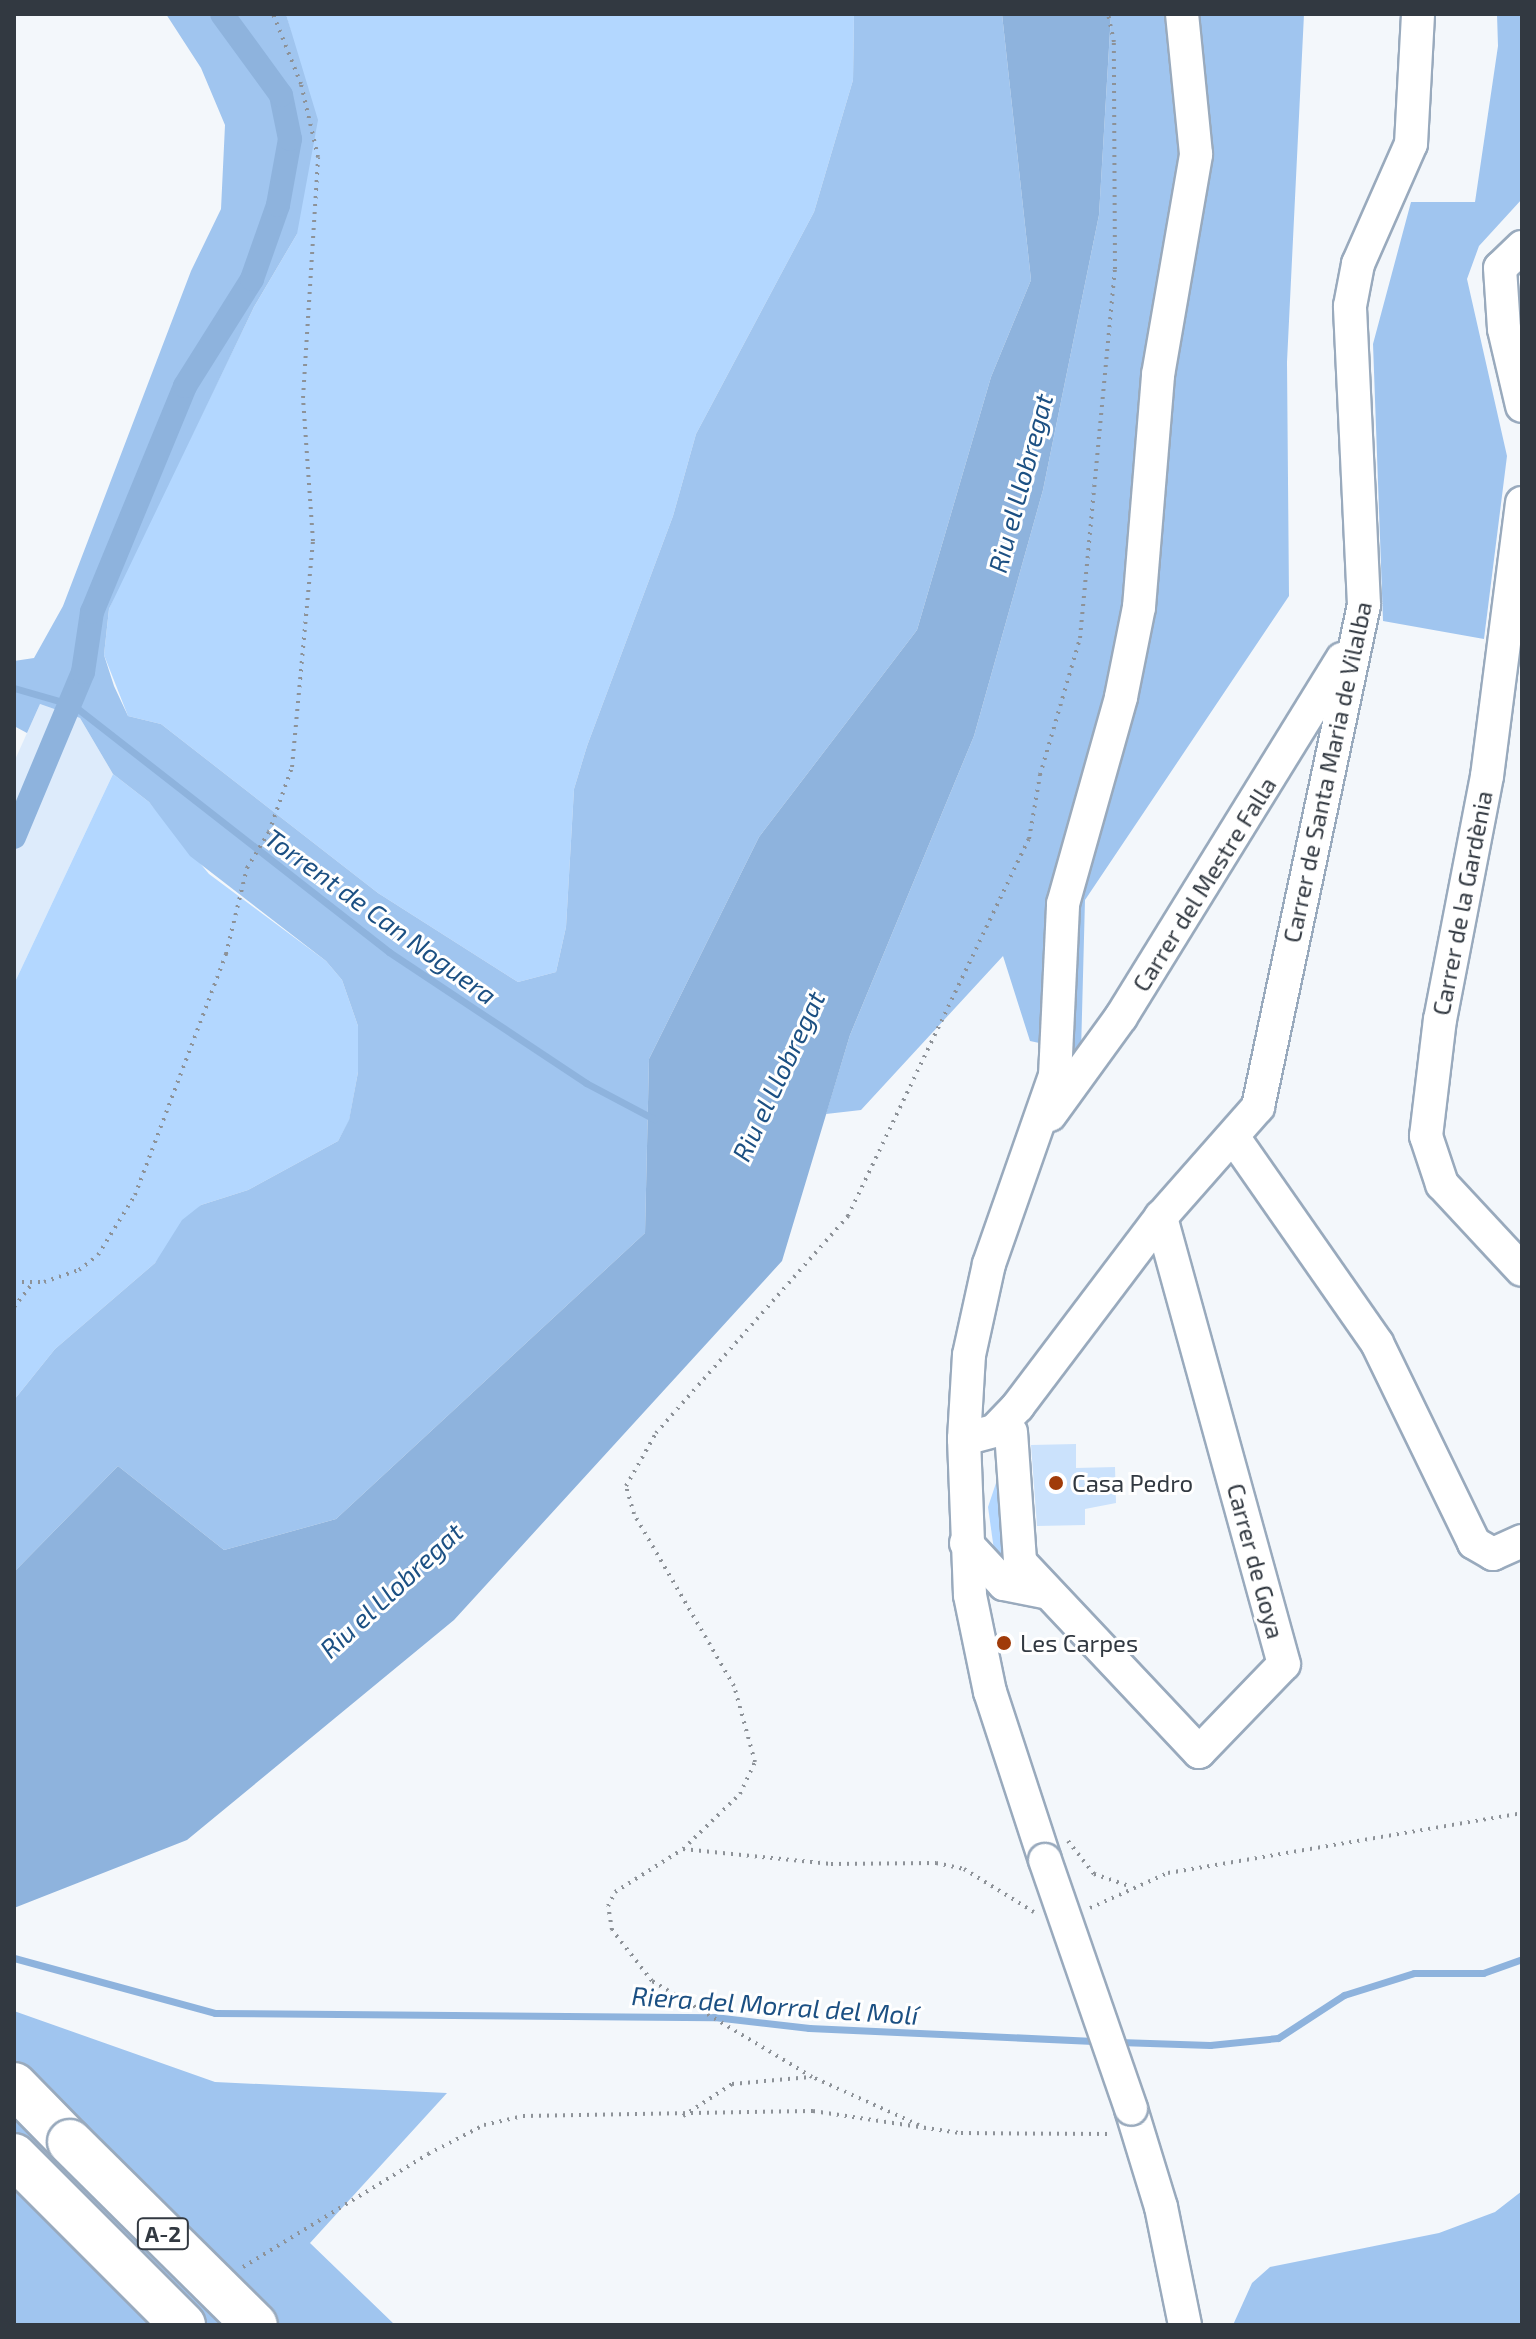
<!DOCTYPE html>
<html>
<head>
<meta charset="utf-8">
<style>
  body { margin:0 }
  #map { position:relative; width:1536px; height:2339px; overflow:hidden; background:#f3f7fb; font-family:"Exo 2",sans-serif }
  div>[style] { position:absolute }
  .built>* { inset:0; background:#ddebfb }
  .green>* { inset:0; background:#b3d7ff }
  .forest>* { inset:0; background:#a0c5ef }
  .water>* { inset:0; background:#8eb3dd }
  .stream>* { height:7px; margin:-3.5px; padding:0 3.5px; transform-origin:3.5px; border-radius:3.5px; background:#8eb3dd }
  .canal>* { height:24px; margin:-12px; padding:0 12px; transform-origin:12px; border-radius:12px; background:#8eb3dd }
  .building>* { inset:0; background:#cbe2fc }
  .path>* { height:4px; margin-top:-2px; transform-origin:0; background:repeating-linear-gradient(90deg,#8d9298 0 2px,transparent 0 8px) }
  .roads { filter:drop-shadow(2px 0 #99aabd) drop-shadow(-2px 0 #99aabd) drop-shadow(0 2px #99aabd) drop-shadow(0 -2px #99aabd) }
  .minor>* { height:32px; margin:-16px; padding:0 16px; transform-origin:16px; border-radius:16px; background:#fff }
  .highway>* { height:44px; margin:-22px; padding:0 22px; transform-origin:22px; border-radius:22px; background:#fff }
  .bridges { filter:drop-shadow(2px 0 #99aabd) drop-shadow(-2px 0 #99aabd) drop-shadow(0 2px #99aabd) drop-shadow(0 -2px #99aabd) }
  .minor-bridge>* { height:32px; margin:-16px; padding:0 16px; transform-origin:16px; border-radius:16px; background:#fff }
  .highway-bridge>* { height:44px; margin:-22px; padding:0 22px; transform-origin:22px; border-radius:22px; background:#fff }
  .dots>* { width:22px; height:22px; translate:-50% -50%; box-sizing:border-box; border:4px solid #fff; border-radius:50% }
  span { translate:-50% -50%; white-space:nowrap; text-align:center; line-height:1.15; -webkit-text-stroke:6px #fff; paint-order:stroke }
  .shield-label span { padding:2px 6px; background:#fff; border:2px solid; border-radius:6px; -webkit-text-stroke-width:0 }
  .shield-label { font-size:22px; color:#323941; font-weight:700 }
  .street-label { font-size:24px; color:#323941 }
  .poi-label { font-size:24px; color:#323941 }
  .left { translate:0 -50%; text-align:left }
  .water-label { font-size:26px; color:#1c5083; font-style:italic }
  .frame { position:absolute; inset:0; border:16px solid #323941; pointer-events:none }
</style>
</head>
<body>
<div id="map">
  <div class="built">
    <div style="clip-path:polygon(40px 704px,80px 718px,113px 774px,14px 984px,14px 762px)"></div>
  </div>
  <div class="green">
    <div style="clip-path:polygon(286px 14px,854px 14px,853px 80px,814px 212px,696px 434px,673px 516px,587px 746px,574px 789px,566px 927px,556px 972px,518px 982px,378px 893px,161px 724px,128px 716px,104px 655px,109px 609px,120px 583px,254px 307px,297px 234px,293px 40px)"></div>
    <div style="clip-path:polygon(113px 774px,149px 802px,209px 874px,326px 961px,342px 980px,358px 1026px,358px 1072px,349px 1121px,338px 1141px,248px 1190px,201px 1205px,155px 1263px,55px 1349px,14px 1400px,14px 984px)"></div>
    <div style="clip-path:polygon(1000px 1471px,1006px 1569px,994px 1550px,988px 1507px)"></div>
  </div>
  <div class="forest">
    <div style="clip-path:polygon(166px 14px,286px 14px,318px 120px,297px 234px,254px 307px,109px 609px,104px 655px,114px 686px,128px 716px,161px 724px,378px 893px,518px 982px,556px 972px,566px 927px,574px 789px,587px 746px,673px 516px,696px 434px,814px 212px,853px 80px,854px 14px,1002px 14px,1031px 280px,991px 377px,917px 630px,759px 837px,649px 1059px,645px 1233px,336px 1519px,224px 1550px,118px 1466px,14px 1572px,14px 1400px,55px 1349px,155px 1263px,182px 1220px,201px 1205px,248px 1190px,338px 1141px,349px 1120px,358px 1072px,358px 1026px,342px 980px,326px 961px,190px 856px,149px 802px,113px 774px,80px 718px,40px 704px,27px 733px,14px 726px,14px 661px,34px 658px,63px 606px,191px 271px,221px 209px,225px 125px,201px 68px)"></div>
    <div style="clip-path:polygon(1111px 14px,1304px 14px,1287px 362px,1289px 596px,1085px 900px,1081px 1052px,1030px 1041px,1003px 956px,861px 1110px,826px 1114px,850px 1035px,974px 736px,1043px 490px,1099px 215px)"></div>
    <div style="clip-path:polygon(1497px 14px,1522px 14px,1522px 199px,1479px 246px,1467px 279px,1507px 456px,1484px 639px,1383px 621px,1373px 344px,1411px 202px,1475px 202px,1498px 46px)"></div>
    <div style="clip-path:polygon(14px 2011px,215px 2082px,447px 2093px,310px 2243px,395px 2325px,14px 2325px)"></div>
    <div style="clip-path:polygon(1522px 2191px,1522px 2325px,1233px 2325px,1252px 2283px,1270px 2267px,1439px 2233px,1495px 2212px)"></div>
  </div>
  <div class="water">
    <div style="clip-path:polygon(1002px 14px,1111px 14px,1099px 215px,1043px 490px,974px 736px,850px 1035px,782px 1261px,454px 1620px,187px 1840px,14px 1908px,14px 1572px,118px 1466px,224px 1550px,336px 1519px,645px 1233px,649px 1059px,759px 837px,917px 630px,991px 377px,1031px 280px)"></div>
  </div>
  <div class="stream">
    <div style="left:14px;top:688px;width:61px;rotate:16.1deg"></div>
    <div style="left:73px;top:705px;width:401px;rotate:38deg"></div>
    <div style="left:389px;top:952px;width:237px;rotate:33.6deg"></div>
    <div style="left:586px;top:1083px;width:77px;rotate:27.9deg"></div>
    <div style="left:14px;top:1958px;width:208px;rotate:15.3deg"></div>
    <div style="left:215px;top:2013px;width:499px;rotate:0.5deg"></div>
    <div style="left:714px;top:2017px;width:96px;rotate:6.6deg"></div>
    <div style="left:809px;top:2028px;width:290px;rotate:2.6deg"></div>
    <div style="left:1119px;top:2042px;width:91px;rotate:1.9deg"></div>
    <div style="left:1210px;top:2045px;width:68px;rotate:-5.9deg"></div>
    <div style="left:1278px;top:2038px;width:79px;rotate:-33.1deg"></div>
    <div style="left:1344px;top:1995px;width:73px;rotate:-17.4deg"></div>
    <div style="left:1414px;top:1973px;width:69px"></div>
    <div style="left:1483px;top:1973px;width:41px;rotate:-19.7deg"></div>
  </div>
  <div class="canal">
    <div style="left:14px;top:837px;width:179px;rotate:-67.3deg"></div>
    <div style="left:83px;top:672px;width:61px;rotate:-81.5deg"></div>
    <div style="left:92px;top:612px;width:244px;rotate:-67.6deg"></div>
    <div style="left:185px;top:386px;width:126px;rotate:-57.9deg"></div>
    <div style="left:252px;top:279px;width:78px;rotate:-70.6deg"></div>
    <div style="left:278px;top:205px;width:67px;rotate:-79.7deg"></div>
    <div style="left:290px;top:139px;width:45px;rotate:-101.6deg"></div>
    <div style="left:281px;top:95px;width:100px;rotate:-126.1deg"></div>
  </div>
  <div class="building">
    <div style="clip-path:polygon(1076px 1444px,1076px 1468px,1115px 1467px,1116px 1503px,1085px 1509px,1085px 1525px,1037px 1526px,1031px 1445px)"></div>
  </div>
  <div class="path">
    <div style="left:14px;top:1282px;width:30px"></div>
    <div style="left:44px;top:1282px;width:37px;rotate:-19deg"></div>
    <div style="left:79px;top:1270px;width:24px;rotate:-38deg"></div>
    <div style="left:98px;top:1255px;width:70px;rotate:-58.3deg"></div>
    <div style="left:135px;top:1195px;width:258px;rotate:-69.3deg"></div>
    <div style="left:226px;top:954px;width:89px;rotate:-76.3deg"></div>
    <div style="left:247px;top:868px;width:42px;rotate:-58.6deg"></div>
    <div style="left:269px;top:832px;width:69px;rotate:-70.5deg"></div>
    <div style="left:292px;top:767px;width:227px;rotate:-84.7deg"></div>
    <div style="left:313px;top:541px;width:143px;rotate:-94deg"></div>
    <div style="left:303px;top:398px;width:241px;rotate:-86.4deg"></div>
    <div style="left:318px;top:157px;width:75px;rotate:-103.1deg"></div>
    <div style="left:301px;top:84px;width:75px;rotate:-111.8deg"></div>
    <div style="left:14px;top:1307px;width:31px;rotate:-52deg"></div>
    <div style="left:1068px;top:1841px;width:42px;rotate:51.8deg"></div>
    <div style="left:1094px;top:1874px;width:39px;rotate:19deg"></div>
    <div style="left:683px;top:1849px;width:149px;rotate:5.8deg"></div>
    <div style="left:831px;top:1864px;width:105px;rotate:-0.5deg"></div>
    <div style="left:936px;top:1863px;width:29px;rotate:12deg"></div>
    <div style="left:964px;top:1869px;width:82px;rotate:31.6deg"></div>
    <div style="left:1090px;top:1908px;width:85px;rotate:-24.2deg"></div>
    <div style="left:1168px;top:1873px;width:359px;rotate:-9.6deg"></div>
    <div style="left:683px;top:2116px;width:59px;rotate:-33.1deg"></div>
    <div style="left:732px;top:2084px;width:79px;rotate:-5.1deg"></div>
    <div style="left:919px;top:2125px;width:117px;rotate:-155.8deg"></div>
    <div style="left:812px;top:2077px;width:187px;rotate:-149deg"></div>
    <div style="left:652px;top:1981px;width:65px;rotate:-128.1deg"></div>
    <div style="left:612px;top:1930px;width:24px;rotate:-99deg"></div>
    <div style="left:608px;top:1906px;width:16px;rotate:-63deg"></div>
    <div style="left:615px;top:1892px;width:80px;rotate:-32.3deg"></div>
    <div style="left:683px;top:1849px;width:79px;rotate:-44deg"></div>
    <div style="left:740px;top:1794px;width:35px;rotate:-65deg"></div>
    <div style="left:755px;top:1762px;width:79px;rotate:-105.4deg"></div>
    <div style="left:734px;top:1686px;width:199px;rotate:-120.2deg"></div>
    <div style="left:634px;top:1514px;width:29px;rotate:-106deg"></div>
    <div style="left:626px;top:1486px;width:61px;rotate:-60.5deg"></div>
    <div style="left:656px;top:1433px;width:290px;rotate:-48.5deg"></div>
    <div style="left:848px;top:1216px;width:418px;rotate:-64.4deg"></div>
    <div style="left:1029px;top:839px;width:65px;rotate:-80.2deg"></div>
    <div style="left:1040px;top:775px;width:143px;rotate:-73.7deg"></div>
    <div style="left:1080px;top:638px;width:371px;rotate:-84.6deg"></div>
    <div style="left:1115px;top:269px;width:227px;rotate:-90.3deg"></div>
    <div style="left:1114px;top:42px;width:29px;rotate:-102deg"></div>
    <div style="left:243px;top:2267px;width:217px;rotate:-31.4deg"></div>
    <div style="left:428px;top:2154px;width:63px;rotate:-27.4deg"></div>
    <div style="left:484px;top:2125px;width:40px;rotate:-13deg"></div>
    <div style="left:523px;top:2116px;width:290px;rotate:-1deg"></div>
    <div style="left:813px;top:2111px;width:150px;rotate:8.5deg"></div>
    <div style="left:961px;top:2133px;width:151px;rotate:0.4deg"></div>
  </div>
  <div class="roads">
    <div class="minor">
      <div style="left:1522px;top:247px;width:30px;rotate:136deg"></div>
      <div style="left:1500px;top:268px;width:61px;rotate:86.2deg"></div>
      <div style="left:1504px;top:329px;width:79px;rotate:76.8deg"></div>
      <div style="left:1522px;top:503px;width:275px;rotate:97.3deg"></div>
      <div style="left:1487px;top:776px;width:248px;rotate:100.9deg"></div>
      <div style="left:1440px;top:1019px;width:118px;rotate:96.8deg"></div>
      <div style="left:1426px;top:1136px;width:51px;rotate:71.6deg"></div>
      <div style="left:1442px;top:1184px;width:117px;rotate:47.1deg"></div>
      <div style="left:1050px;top:1115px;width:121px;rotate:-54.1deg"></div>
      <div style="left:1121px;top:1017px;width:421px;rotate:-58.3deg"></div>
      <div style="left:1234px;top:1138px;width:250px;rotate:55.1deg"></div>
      <div style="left:1377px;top:1343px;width:222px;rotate:64.1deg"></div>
      <div style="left:1474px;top:1543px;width:22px;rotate:30deg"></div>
      <div style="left:1493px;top:1554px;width:32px;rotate:-24deg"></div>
      <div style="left:1011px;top:1432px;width:130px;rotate:86deg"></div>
      <div style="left:1020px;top:1562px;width:261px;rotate:46.7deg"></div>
      <div style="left:1199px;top:1752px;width:122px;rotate:-46deg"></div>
      <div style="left:1284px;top:1664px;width:464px;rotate:-105.4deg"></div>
      <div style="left:964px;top:1439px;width:31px;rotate:-15deg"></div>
      <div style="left:994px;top:1431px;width:35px;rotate:-46deg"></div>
      <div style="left:1018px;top:1406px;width:237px;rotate:-52.9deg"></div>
      <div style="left:1161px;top:1217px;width:147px;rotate:-48.6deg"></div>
      <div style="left:1258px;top:1107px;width:513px;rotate:-78.08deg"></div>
      <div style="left:1364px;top:605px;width:299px;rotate:-92.7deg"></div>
      <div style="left:1350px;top:306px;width:43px;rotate:-79.2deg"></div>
      <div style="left:1358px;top:264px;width:131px;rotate:-66.2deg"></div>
      <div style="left:1411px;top:144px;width:130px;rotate:-86.9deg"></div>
      <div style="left:966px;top:1543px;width:56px;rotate:47.2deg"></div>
      <div style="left:1004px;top:1584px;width:41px;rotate:11.3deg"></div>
      <div style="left:1045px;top:1860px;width:177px;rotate:-108.1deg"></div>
      <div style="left:990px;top:1692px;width:99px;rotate:-101.7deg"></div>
      <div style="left:970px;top:1595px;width:156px;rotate:-92.2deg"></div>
      <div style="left:964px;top:1439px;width:84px;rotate:-86.6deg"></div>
      <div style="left:969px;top:1355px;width:93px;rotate:-77.6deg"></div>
      <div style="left:989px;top:1264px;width:199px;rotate:-70.7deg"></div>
      <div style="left:1055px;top:1076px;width:172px;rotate:-87.3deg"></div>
      <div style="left:1063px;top:904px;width:215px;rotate:-74.3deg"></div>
      <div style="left:1121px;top:697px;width:92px;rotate:-78.7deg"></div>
      <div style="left:1139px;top:607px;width:233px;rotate:-85.3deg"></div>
      <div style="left:1158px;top:375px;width:224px;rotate:-80.2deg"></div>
      <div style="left:1196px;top:154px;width:141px;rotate:-95.7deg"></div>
      <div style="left:1131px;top:2109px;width:102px;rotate:73deg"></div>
      <div style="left:1161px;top:2207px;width:120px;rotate:78.5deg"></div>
    </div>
    <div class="highway">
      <div style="left:14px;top:2085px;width:80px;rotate:45.5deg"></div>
      <div style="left:14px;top:2156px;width:239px;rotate:45deg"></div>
    </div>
  </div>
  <div class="bridges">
    <div class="minor-bridge">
      <div style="left:1045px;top:1860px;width:263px;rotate:70.9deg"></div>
    </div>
    <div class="highway-bridge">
      <div style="left:70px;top:2142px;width:260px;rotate:44.7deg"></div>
    </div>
  </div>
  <div class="dots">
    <div style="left:1056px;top:1483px;background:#a03b09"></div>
    <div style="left:1004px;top:1643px;background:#a03b09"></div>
  </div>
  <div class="shield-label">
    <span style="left:163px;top:2234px">A-2</span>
  </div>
  <div class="street-label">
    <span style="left:1327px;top:772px;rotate:-78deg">Carrer de Santa Maria de Vilalba</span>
    <span style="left:1204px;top:884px;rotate:-58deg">Carrer del Mestre Falla</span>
    <span style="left:1462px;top:903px;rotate:-79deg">Carrer de la Gardènia</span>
    <span style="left:1256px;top:1561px;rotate:75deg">Carrer de Goya</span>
  </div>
  <div class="poi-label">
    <span class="left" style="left:1072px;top:1483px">Casa Pedro</span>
    <span class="left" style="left:1020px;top:1643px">Les Carpes</span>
  </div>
  <div class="water-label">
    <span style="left:1020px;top:483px;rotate:-75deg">Riu el Llobregat</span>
    <span style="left:381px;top:916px;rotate:36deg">Torrent de Can Noguera</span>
    <span style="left:778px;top:1076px;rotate:-65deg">Riu el Llobregat</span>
    <span style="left:391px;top:1590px;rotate:-43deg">Riu el Llobregat</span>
    <span style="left:775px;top:2005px;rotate:4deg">Riera del Morral del Molí</span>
  </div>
  <div class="frame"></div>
</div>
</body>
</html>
